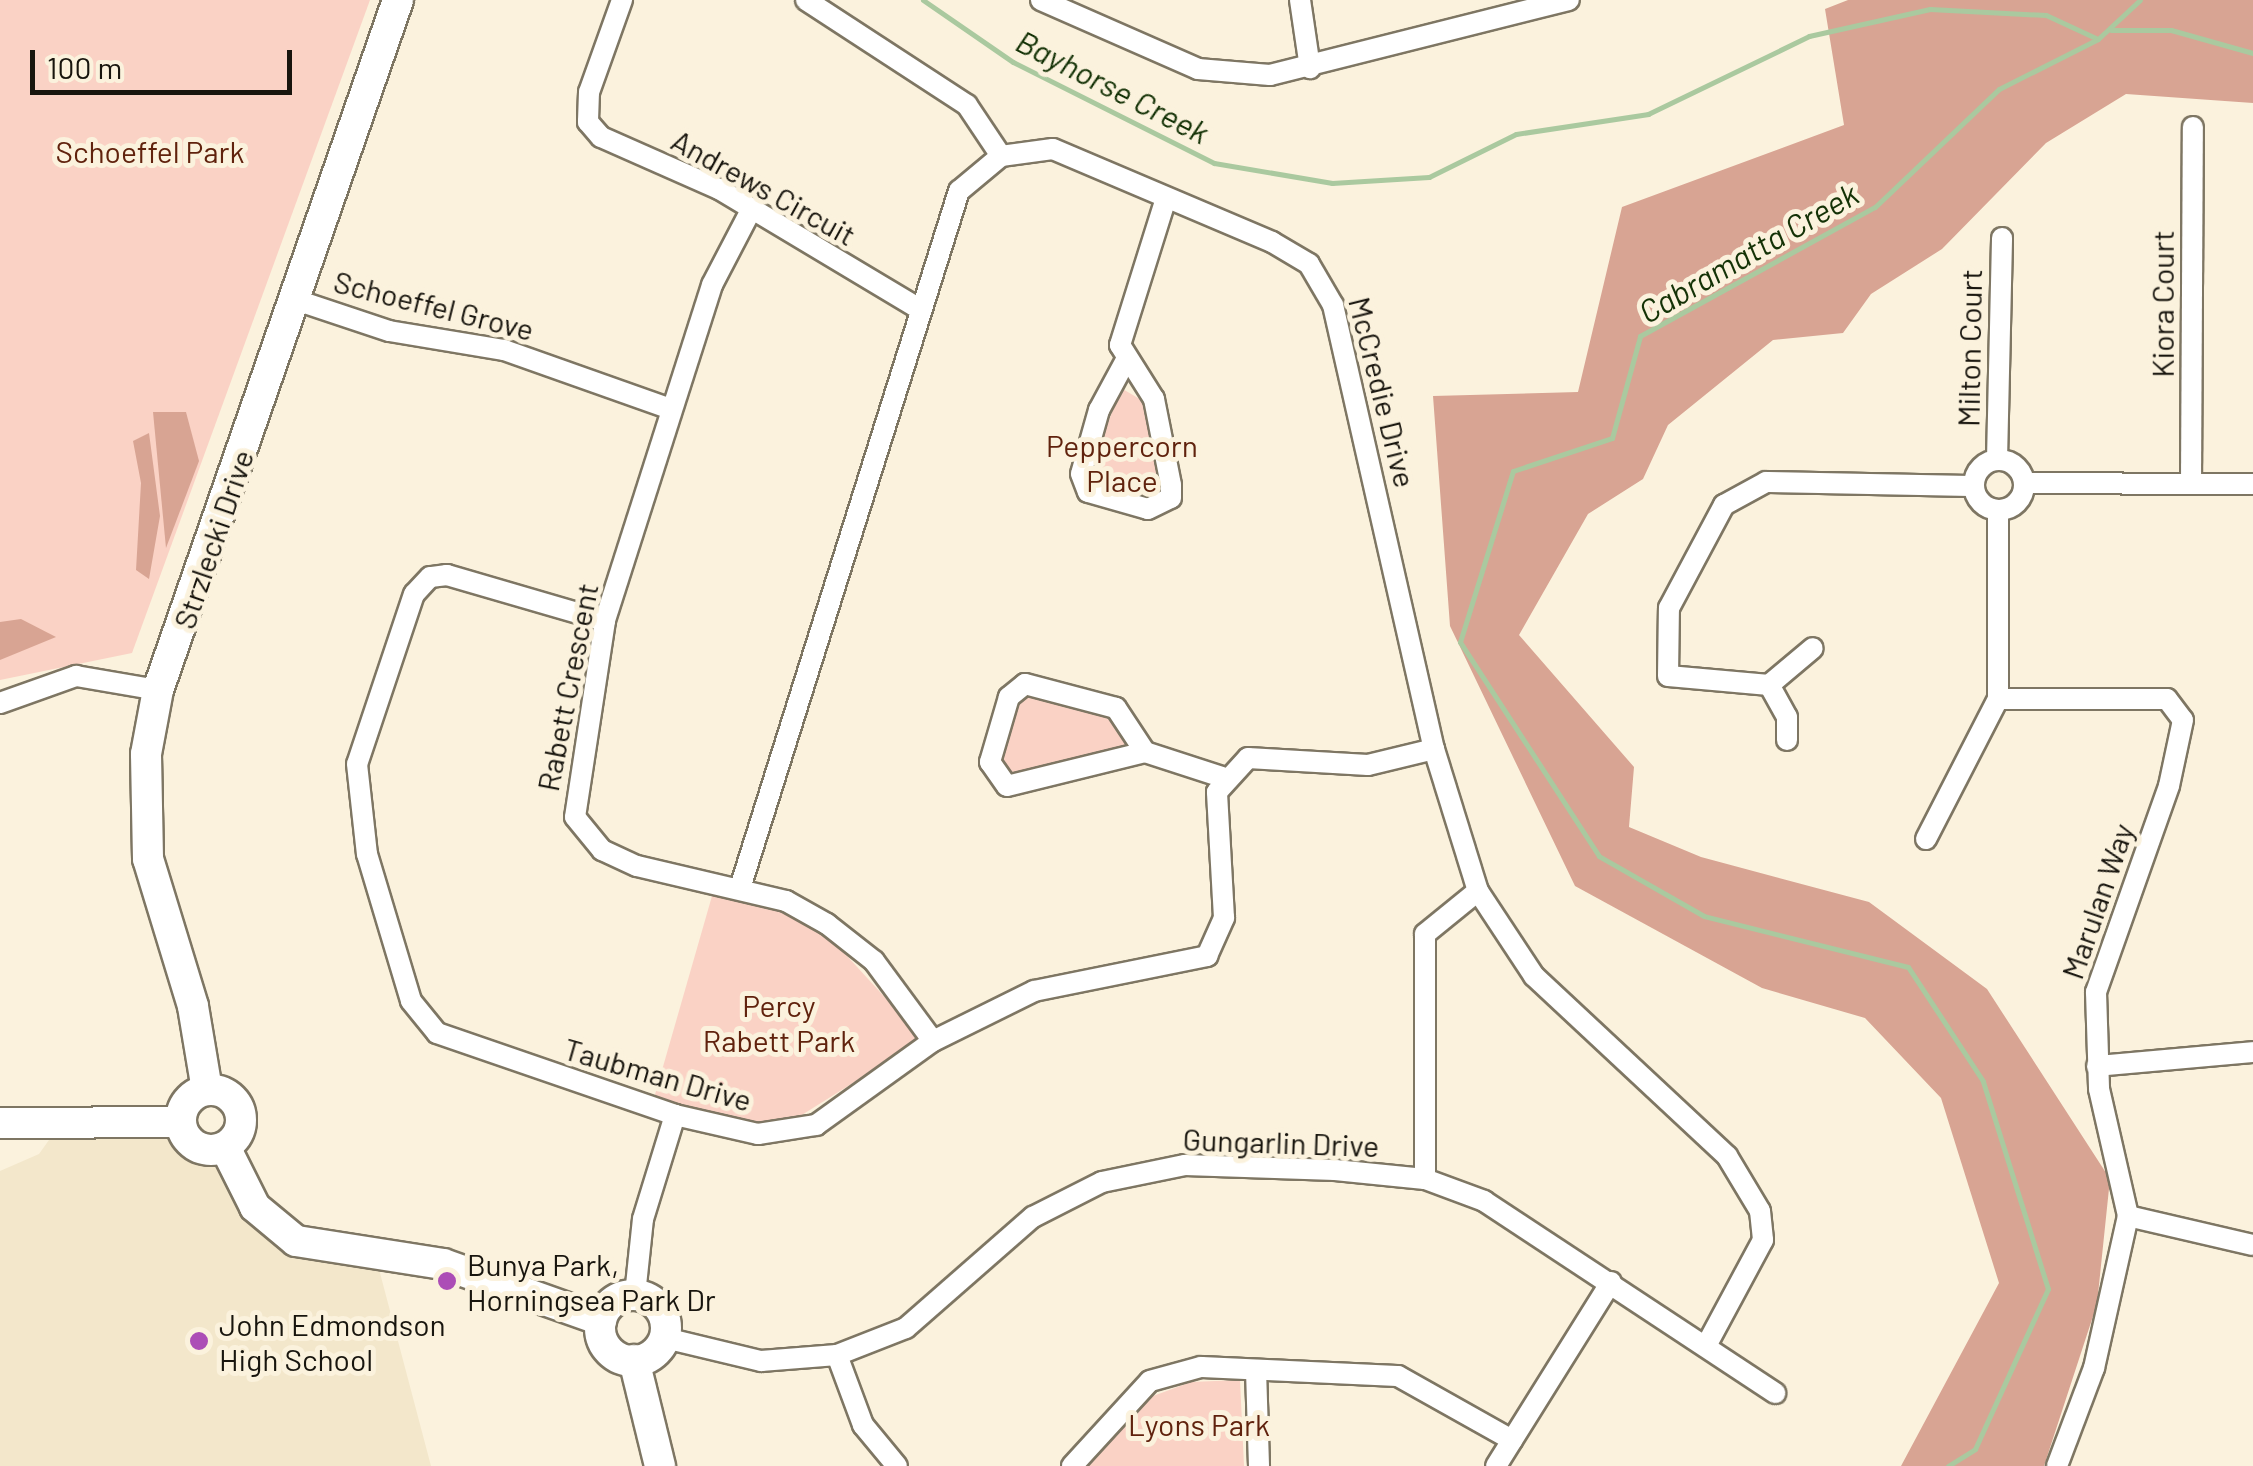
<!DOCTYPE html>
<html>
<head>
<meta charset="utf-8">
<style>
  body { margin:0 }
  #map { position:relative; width:2253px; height:1466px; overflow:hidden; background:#fbf2dd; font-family:Barlow,sans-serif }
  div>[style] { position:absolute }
  .built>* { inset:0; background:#f3e7cb }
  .green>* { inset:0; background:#fad2c5 }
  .forest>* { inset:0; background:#d8a493 }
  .stream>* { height:5px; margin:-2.5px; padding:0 2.5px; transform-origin:2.5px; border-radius:2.5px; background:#aac99f }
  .roads { filter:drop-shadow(2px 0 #7e7663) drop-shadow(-2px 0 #7e7663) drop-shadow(0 2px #7e7663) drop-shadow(0 -2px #7e7663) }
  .street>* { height:20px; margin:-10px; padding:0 10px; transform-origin:10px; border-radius:10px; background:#fff }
  .street>.ring { margin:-10px; padding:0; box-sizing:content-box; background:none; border:20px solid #fff; border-radius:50% }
  .secondary>* { height:30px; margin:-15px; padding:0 15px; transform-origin:15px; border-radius:15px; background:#fff }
  .secondary>.ring { margin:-15px; padding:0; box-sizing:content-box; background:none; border:30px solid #fff; border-radius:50% }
  .dots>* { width:28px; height:28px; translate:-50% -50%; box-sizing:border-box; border:5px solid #fbf2dd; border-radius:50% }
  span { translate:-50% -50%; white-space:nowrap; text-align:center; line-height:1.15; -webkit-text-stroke:10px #fbf2dd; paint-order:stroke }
  .park-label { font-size:30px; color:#60220d }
  .street-label { font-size:30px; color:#18150e }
  .poi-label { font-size:30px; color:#18150e }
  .left { translate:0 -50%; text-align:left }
  .water-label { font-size:32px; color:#143206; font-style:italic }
  .scale { position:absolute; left:30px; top:50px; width:262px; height:45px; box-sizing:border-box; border:5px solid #18150e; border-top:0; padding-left:12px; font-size:30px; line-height:35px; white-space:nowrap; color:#18150e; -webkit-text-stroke:8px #fbf2dd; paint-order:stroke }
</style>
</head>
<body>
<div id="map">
  <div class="built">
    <div style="clip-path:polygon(54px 1133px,183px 1133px,217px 1150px,265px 1220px,375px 1254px,431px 1466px,0 1466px,0 1171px,39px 1154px)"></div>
  </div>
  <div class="green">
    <div style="clip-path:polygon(0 0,370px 0,132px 653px,0 680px)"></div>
    <div style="clip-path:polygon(1121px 388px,1143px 401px,1161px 478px,1145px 499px,1088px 476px)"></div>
    <div style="clip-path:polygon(1029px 690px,1117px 716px,1135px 749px,1021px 779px,1003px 774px,999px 757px,1018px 695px)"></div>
    <div style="clip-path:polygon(712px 896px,781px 909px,826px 933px,923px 1039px,789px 1123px,737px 1121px,654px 1098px)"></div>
    <div style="clip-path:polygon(1240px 1380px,1244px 1466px,1089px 1466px,1145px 1399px,1191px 1382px)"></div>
  </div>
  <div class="forest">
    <div style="clip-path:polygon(1848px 0,2253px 0,2253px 103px,2126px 94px,2046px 143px,1942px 249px,1871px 294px,1843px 333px,1773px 340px,1668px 425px,1643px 479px,1588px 514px,1519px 635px,1634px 767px,1629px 827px,1701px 857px,1869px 902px,1987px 989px,2110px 1179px,2097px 1304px,2044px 1466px,1901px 1466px,1999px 1283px,1941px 1098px,1865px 1018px,1762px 988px,1575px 886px,1450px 626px,1433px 396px,1578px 392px,1622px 207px,1844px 125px,1825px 9px)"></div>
    <div style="clip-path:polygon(153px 412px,186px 412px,199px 461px,166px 548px)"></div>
    <div style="clip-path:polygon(149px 433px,160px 516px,149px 579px,136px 570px,141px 483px,133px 441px)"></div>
    <div style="clip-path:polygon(21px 619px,56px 637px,0 660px,0 622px)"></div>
  </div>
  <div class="stream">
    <div style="left:923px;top:0;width:109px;rotate:34.6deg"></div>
    <div style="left:1013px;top:62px;width:225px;rotate:26.7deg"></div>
    <div style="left:1214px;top:163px;width:120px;rotate:9.6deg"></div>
    <div style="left:1332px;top:183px;width:97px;rotate:-3.5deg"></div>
    <div style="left:1429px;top:177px;width:97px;rotate:-26.3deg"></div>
    <div style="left:1516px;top:134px;width:134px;rotate:-8.6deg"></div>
    <div style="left:1648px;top:114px;width:179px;rotate:-25.8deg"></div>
    <div style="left:1809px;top:36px;width:124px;rotate:-12.6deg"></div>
    <div style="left:1930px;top:9px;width:116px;rotate:3deg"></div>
    <div style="left:2046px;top:15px;width:57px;rotate:24.8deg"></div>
    <div style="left:2111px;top:30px;width:60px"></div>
    <div style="left:2171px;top:30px;width:85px;rotate:15.7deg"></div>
    <div style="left:1948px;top:1466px;width:32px;rotate:-32deg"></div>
    <div style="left:1975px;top:1449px;width:176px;rotate:-65.5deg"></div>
    <div style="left:2048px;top:1289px;width:218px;rotate:-107.4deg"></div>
    <div style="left:1983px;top:1081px;width:136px;rotate:-123.3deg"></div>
    <div style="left:1908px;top:967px;width:210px;rotate:-166deg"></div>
    <div style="left:1704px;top:916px;width:121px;rotate:-150.3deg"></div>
    <div style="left:1599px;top:856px;width:255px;rotate:-123deg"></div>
    <div style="left:1460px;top:642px;width:179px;rotate:-72.8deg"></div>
    <div style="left:1513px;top:471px;width:104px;rotate:-18.4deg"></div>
    <div style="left:1612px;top:438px;width:106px;rotate:-74.6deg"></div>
    <div style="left:1640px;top:336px;width:268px;rotate:-28.8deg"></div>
    <div style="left:1875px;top:207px;width:171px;rotate:-43.6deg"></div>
    <div style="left:1999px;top:89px;width:111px;rotate:-26.8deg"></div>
    <div style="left:2098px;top:39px;width:57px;rotate:-42.9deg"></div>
  </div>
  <div class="roads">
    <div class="street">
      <div style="left:622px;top:0;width:98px;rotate:109.7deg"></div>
      <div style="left:589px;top:92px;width:30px;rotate:92deg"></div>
      <div style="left:588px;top:122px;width:20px;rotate:49deg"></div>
      <div style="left:601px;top:137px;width:129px;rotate:23.8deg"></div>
      <div style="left:719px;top:189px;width:232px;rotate:30.9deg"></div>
      <div style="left:806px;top:0;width:192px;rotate:33.1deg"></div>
      <div style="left:967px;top:105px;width:61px;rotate:56.3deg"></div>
      <div style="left:1041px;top:0;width:171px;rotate:23.7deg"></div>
      <div style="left:1198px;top:69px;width:72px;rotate:4.8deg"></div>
      <div style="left:1270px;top:75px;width:308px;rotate:-14.1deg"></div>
      <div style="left:1300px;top:0;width:69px;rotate:81.6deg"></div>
      <div style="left:750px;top:212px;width:82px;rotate:117.5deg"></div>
      <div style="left:712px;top:285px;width:353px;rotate:107.7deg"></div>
      <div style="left:605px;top:621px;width:198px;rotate:98.7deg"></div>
      <div style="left:575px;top:817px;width:43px;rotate:50.7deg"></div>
      <div style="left:602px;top:850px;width:38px;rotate:25deg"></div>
      <div style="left:637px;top:866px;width:153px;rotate:13.2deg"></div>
      <div style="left:786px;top:901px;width:47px;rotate:29.3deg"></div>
      <div style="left:827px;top:924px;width:60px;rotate:38.2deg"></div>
      <div style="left:874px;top:961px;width:99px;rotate:53.6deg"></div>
      <div style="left:296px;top:300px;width:98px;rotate:18.4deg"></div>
      <div style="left:389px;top:331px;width:117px;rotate:9.4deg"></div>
      <div style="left:504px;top:350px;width:177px;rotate:19.5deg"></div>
      <div style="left:1126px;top:360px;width:57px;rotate:118.4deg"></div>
      <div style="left:1099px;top:410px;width:66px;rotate:105.7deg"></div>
      <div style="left:1081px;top:474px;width:19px;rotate:69deg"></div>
      <div style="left:1088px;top:492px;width:62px;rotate:15.8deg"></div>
      <div style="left:1148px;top:509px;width:25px;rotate:-26deg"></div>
      <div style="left:1171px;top:498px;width:13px;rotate:-90deg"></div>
      <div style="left:1171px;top:485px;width:88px;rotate:-101.2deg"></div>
      <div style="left:1154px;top:399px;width:64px;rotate:-122.2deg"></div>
      <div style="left:1120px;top:345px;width:154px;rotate:-72.6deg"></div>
      <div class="ring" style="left:1974px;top:460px;width:30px;height:30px"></div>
      <div style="left:1997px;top:460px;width:222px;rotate:-88.7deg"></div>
      <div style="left:2191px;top:482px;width:355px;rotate:-89.7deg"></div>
      <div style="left:2025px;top:483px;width:228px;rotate:0.3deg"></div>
      <div style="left:605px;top:621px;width:165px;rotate:-163.8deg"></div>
      <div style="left:447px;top:575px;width:17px;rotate:173deg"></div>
      <div style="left:430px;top:577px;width:23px;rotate:133deg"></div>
      <div style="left:414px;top:594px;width:179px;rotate:108.5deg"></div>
      <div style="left:357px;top:764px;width:91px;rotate:83.7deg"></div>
      <div style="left:367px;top:854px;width:153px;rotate:73.3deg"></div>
      <div style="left:411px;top:1001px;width:41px;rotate:50.9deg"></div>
      <div style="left:437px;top:1033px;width:252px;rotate:19deg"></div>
      <div style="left:675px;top:1115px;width:85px;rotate:12.9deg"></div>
      <div style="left:758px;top:1134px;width:59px;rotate:-8.8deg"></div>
      <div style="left:816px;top:1125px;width:144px;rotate:-35.7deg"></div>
      <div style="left:933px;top:1041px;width:113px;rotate:-26.3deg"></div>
      <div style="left:1034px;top:991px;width:177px;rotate:-11.4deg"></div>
      <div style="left:1207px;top:956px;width:42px;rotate:-65.9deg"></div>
      <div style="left:1224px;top:918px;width:126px;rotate:-93.2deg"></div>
      <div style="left:1217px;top:792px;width:46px;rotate:-47.6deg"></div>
      <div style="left:1248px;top:758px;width:120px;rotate:3.3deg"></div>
      <div style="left:1368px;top:765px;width:68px;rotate:-13.6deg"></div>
      <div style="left:1769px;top:685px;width:57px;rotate:-40.1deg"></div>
      <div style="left:1998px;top:699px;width:169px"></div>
      <div style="left:2167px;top:699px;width:26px;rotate:53deg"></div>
      <div style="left:2183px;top:720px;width:67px;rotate:102deg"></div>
      <div style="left:2169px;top:786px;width:219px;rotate:109.5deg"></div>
      <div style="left:2096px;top:992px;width:97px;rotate:88.2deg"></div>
      <div style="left:2099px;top:1089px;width:130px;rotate:77.1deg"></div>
      <div style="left:2128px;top:1216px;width:156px;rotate:102.6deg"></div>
      <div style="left:2094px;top:1368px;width:105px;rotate:110.7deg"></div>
      <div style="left:0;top:703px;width:81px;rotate:-19.6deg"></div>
      <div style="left:76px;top:676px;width:83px;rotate:9.7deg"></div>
      <div style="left:1787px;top:740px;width:23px;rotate:-90deg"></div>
      <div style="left:1787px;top:717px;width:37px;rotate:-119deg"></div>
      <div style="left:1769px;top:685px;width:101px;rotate:-174.9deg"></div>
      <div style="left:1668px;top:676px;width:68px;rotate:-89.2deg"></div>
      <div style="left:1669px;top:608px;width:117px;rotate:-61.9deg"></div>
      <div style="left:1724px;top:505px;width:48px;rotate:-28.7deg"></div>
      <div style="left:1766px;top:482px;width:207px;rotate:1.1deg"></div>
      <div style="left:1145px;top:752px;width:53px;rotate:-123.4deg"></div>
      <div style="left:1116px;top:708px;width:94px;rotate:-165.2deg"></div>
      <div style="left:1025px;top:684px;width:21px;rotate:141deg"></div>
      <div style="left:1009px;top:697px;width:68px;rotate:106.3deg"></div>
      <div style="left:990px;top:762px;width:29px;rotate:55deg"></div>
      <div style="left:1007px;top:786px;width:142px;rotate:-13.8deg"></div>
      <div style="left:1145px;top:752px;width:81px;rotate:18deg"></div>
      <div style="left:1926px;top:839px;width:157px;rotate:-62.8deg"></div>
      <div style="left:1998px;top:699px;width:189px;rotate:-90deg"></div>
      <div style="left:740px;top:888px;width:731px;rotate:-72.56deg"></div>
      <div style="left:959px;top:191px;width:55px;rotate:-39.8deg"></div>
      <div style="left:1001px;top:156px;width:52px;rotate:-7.7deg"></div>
      <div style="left:1053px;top:149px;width:238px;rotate:23deg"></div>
      <div style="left:1272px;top:242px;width:43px;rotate:30.7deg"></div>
      <div style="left:1309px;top:264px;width:48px;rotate:59.7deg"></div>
      <div style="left:1333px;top:305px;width:455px;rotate:77.2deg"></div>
      <div style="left:1434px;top:749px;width:149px;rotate:72.8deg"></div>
      <div style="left:1478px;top:891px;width:102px;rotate:56.6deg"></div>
      <div style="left:1534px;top:976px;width:264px;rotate:43deg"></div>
      <div style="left:1727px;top:1156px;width:64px;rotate:59deg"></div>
      <div style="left:1760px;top:1211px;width:29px;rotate:84deg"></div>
      <div style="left:1763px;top:1240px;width:116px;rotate:118.3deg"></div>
      <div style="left:2097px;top:1066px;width:157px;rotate:-5.1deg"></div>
      <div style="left:1425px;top:1179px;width:245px;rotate:-90deg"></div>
      <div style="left:1425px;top:934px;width:68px;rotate:-39.1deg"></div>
      <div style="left:2128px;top:1216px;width:128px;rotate:13.1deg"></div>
      <div style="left:635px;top:1295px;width:76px;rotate:-84deg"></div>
      <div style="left:643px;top:1219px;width:109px;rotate:-72.9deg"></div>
      <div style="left:665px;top:1338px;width:99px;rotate:13.5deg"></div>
      <div style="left:761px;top:1361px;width:76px;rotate:-4.5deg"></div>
      <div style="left:837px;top:1355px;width:74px;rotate:-21.4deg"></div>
      <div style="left:906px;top:1328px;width:169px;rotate:-41.2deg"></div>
      <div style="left:1033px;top:1217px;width:77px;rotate:-26.9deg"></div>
      <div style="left:1102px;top:1182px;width:85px;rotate:-11.6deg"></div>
      <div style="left:1185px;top:1165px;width:150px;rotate:1.9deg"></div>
      <div style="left:1335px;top:1170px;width:90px;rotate:5.7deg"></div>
      <div style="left:1425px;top:1179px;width:63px;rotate:20.4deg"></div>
      <div style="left:1484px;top:1201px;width:349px;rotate:33.4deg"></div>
      <div style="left:837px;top:1355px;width:75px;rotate:69.6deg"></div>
      <div style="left:863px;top:1425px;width:53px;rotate:50.3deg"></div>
      <div style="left:1256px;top:1370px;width:96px;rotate:88.2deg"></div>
      <div style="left:1072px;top:1466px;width:115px;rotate:-47.5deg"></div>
      <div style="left:1150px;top:1381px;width:53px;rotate:-15.4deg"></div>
      <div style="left:1201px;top:1367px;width:197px;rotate:2.6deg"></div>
      <div style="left:1398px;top:1376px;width:131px;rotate:29.3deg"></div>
      <div style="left:1496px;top:1466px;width:217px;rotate:-58deg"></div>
    </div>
    <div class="secondary">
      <div class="ring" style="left:181px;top:1090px;width:30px;height:30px"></div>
      <div style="left:207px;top:1090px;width:85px;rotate:-99.5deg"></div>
      <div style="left:193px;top:1006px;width:154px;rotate:-107deg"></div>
      <div style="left:148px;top:859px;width:105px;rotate:-91.1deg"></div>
      <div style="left:146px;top:754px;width:65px;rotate:-79.4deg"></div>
      <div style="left:158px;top:690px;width:731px;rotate:-70.82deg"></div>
      <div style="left:0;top:1123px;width:180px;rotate:-0.3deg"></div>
      <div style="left:225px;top:1147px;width:67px;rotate:63.4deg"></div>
      <div style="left:255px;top:1207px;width:53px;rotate:39.7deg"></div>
      <div style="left:296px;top:1241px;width:149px;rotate:8.9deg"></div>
      <div style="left:443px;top:1264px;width:168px;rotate:19.5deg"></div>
      <div class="ring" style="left:600px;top:1295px;width:36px;height:36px"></div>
      <div style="left:634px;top:1360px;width:109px;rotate:76.2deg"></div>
    </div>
  </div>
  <div class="dots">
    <div style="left:447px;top:1281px;background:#ac4db6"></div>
    <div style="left:199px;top:1341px;background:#ac4db6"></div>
  </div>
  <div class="park-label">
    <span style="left:150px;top:151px">Schoeffel Park</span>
    <span style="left:1122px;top:462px">Peppercorn<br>Place</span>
    <span style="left:779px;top:1022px">Percy<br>Rabett Park</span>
    <span style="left:1199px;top:1424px">Lyons Park</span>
  </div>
  <div class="street-label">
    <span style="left:764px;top:187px;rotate:29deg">Andrews Circuit</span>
    <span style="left:2162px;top:304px;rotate:-90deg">Kiora Court</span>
    <span style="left:434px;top:305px;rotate:14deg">Schoeffel Grove</span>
    <span style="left:1969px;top:348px;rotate:-89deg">Milton Court</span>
    <span style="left:1383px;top:392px;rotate:76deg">McCredie Drive</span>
    <span style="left:213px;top:539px;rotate:-71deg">Strzlecki Drive</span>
    <span style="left:567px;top:687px;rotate:-79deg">Rabett Crescent</span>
    <span style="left:2097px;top:901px;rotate:-71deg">Marulan Way</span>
    <span style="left:658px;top:1074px;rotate:16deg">Taubman Drive</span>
    <span style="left:1281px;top:1142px;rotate:2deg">Gungarlin Drive</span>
  </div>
  <div class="poi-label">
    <span class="left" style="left:467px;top:1281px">Bunya Park,<br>Horningsea Park Dr</span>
    <span class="left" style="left:219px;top:1341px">John Edmondson<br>High School</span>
  </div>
  <div class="water-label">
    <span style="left:1113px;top:86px;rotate:27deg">Bayhorse Creek</span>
    <span style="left:1748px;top:252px;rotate:-30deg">Cabramatta Creek</span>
  </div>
  <div class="scale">100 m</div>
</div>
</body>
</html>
